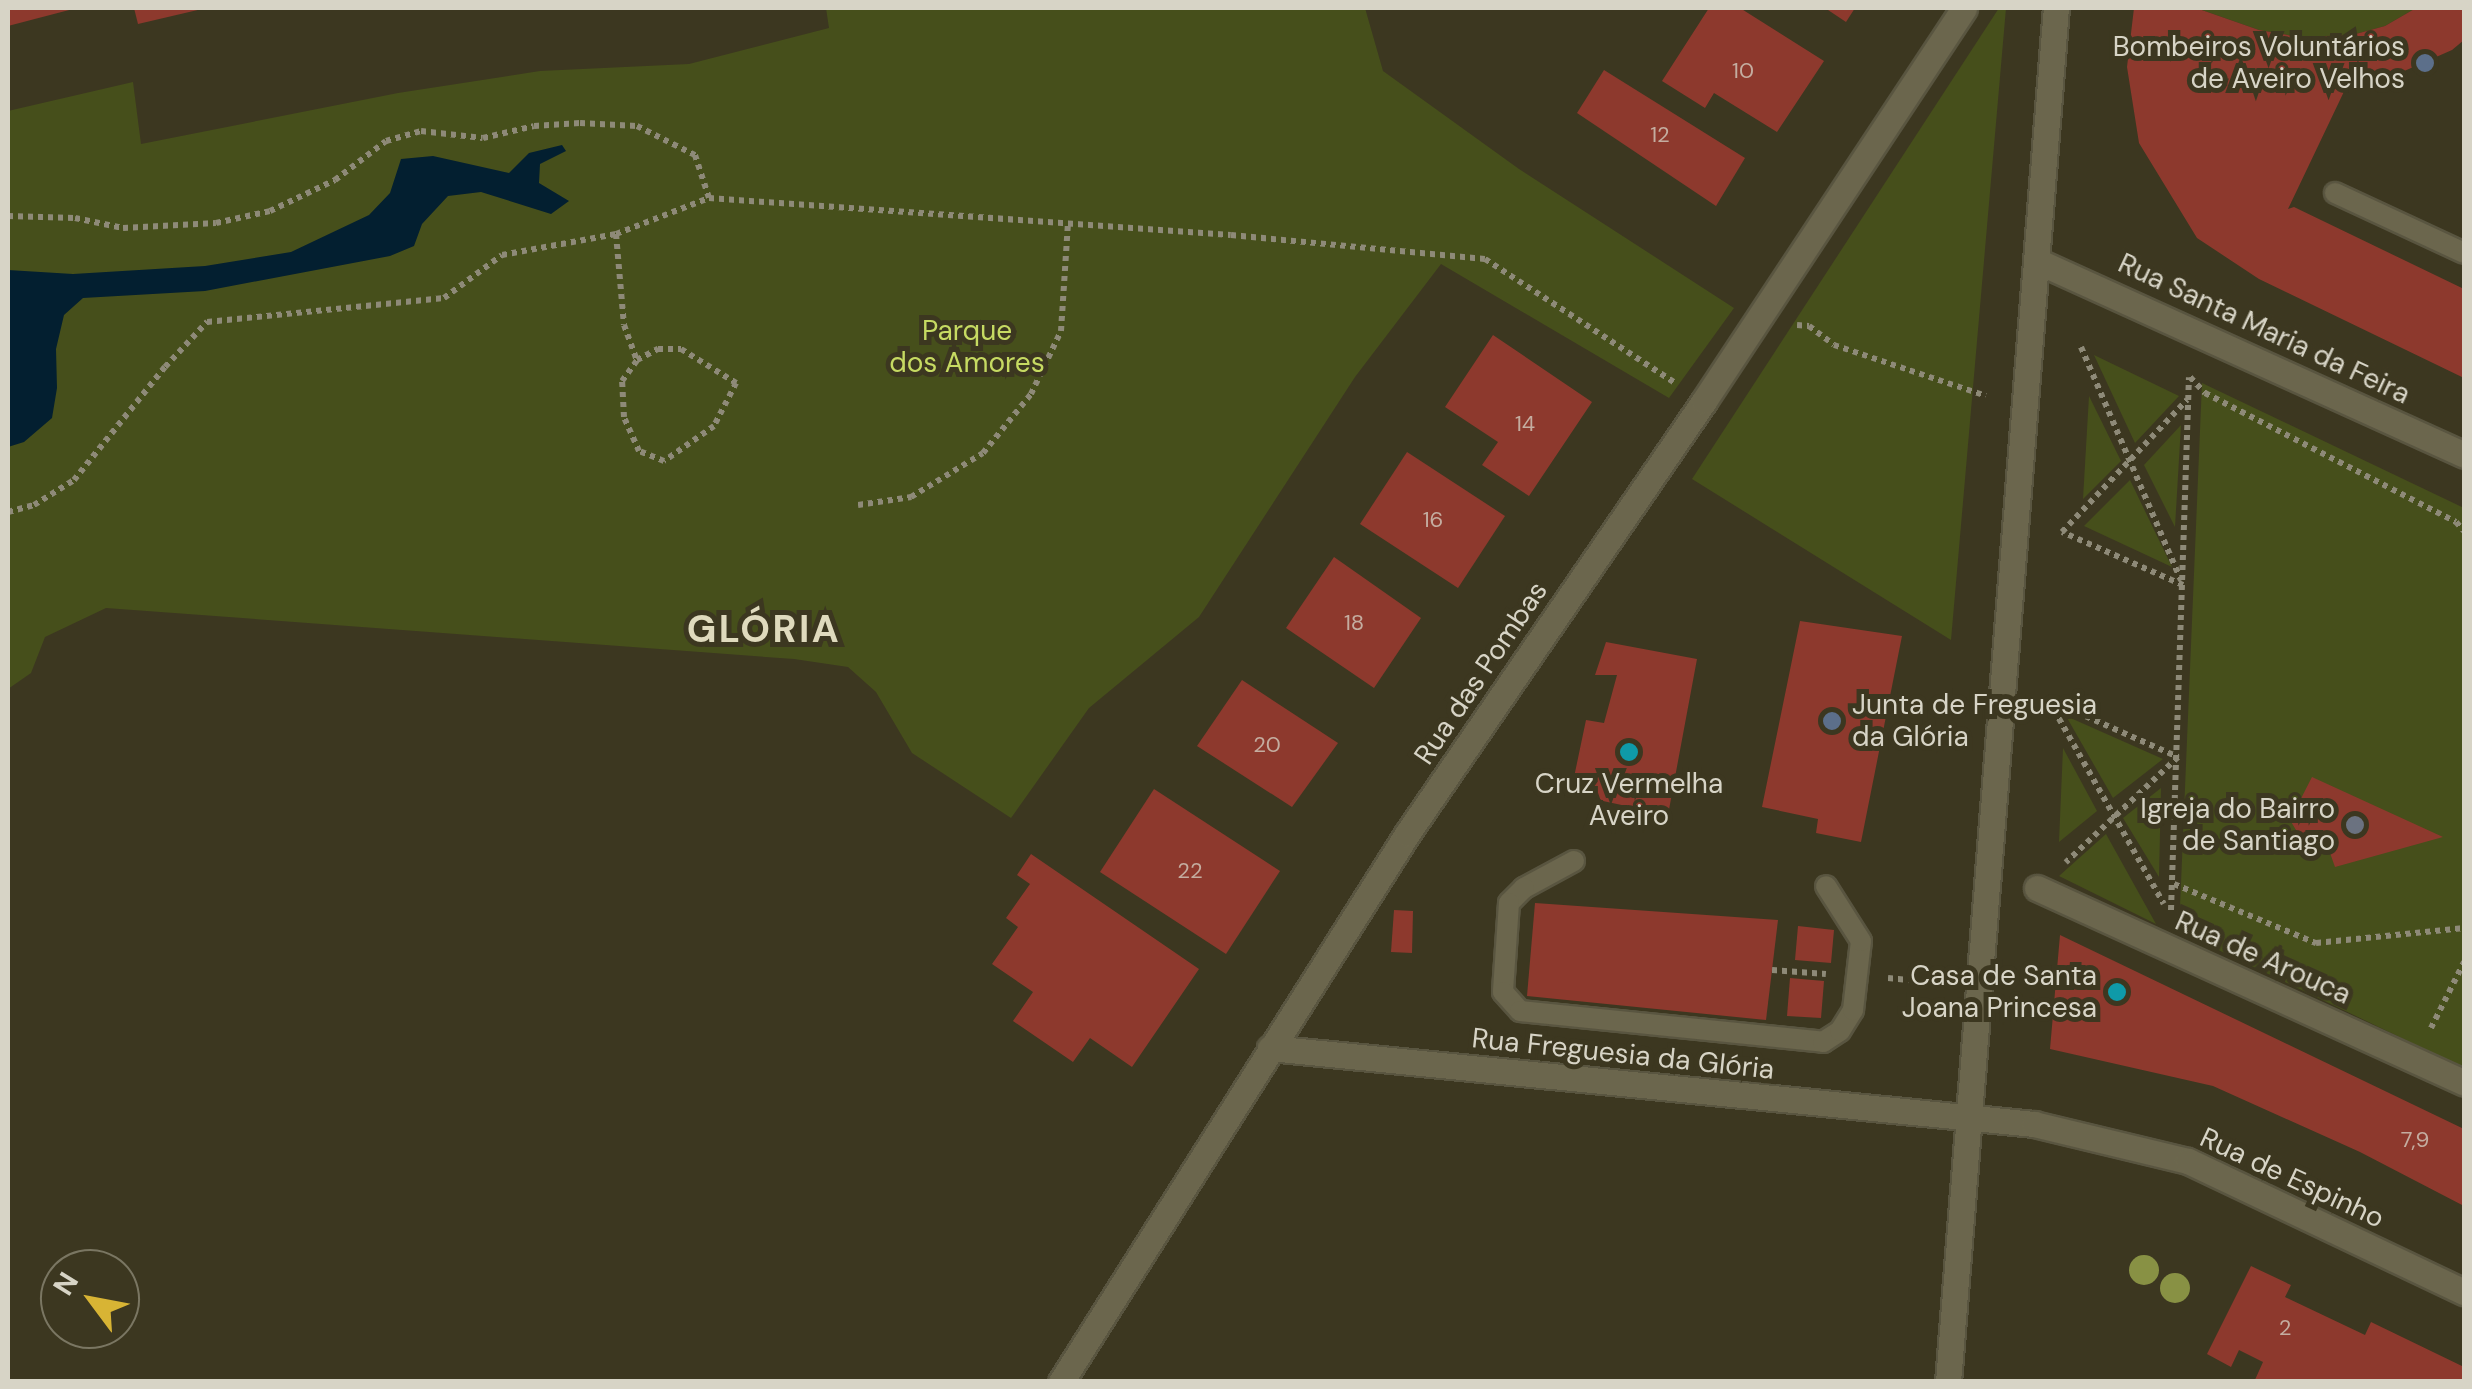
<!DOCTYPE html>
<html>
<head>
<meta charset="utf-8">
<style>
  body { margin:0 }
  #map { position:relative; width:2472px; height:1389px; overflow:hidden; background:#3c3720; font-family:"DM Sans",sans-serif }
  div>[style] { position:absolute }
  .green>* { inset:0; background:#464f1b }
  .water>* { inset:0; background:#031f30 }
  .building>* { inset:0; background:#8d392d }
  .path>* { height:6px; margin-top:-3px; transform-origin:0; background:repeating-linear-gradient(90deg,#8e8a78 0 5px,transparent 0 10px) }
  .roads { filter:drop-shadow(2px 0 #595540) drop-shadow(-2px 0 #595540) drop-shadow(0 2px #595540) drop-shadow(0 -2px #595540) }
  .service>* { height:20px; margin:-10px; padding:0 10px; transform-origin:10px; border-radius:10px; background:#6b664d }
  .pedestrian>* { height:25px; margin:-12.5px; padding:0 12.5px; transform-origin:12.5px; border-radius:12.5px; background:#6b664d }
  .minor>* { height:25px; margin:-12.5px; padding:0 12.5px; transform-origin:12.5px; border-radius:12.5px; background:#6b664d }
  .trees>* { width:30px; height:30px; margin:-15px; border-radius:50%; background:#889144 }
  .dots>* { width:28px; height:28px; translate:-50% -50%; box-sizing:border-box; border:5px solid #3c3720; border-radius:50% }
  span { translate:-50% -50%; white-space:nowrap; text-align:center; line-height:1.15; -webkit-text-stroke:10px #3c3720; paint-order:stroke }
  .number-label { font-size:22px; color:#c4ada0 }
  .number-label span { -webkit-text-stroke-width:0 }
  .poi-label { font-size:28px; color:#d7d4c6 }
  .right { translate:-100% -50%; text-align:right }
  .left { translate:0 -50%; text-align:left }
  .street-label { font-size:28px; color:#d7d4c6 }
  .park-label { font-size:28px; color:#c6da62 }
  .district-label { font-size:38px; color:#dfdabd; font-weight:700; letter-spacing:2.5px }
  .frame { position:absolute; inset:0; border:10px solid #d7d4c6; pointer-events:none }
  .north { position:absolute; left:40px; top:1249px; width:100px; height:100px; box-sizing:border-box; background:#3c3720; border:2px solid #7a7662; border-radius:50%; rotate:302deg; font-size:28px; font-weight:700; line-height:40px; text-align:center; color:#d7d4c6 }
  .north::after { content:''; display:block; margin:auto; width:35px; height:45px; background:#d8b434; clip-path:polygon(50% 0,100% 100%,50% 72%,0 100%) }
</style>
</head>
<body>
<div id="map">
  <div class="green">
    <div style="clip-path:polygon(826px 8px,1365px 8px,1383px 71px,1519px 169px,1734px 308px,1669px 398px,1441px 264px,1355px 377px,1199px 617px,1089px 708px,1011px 818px,912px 753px,876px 692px,848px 667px,794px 659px,106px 608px,45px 637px,31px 673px,8px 689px,8px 111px,133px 82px,141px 144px,398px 93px,540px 71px,689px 64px,829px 28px)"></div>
    <div style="clip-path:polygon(1999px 8px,2006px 8px,1951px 640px,1692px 479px)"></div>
    <div style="clip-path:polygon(2196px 8px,2416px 8px,2385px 26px,2352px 35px,2299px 37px,2259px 30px)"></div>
    <div style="clip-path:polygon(2094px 355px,2179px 396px,2135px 443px)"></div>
    <div style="clip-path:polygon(2202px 383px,2464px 508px,2464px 1068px,2179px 931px)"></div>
    <div style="clip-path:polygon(2089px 396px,2121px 461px,2083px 499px)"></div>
    <div style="clip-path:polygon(2181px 425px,2175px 527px,2144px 465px)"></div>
    <div style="clip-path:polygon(2130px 480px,2172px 567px,2084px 526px)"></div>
    <div style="clip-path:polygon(2066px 716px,2163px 759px,2113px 798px)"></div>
    <div style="clip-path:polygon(2063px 748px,2097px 811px,2059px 842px)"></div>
    <div style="clip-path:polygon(2161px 788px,2159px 877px,2123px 818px)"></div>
    <div style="clip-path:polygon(2106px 834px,2156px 924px,2059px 876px)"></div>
  </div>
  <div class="water">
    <div style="clip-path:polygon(562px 145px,566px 151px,540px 164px,539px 183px,569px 201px,551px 214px,481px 192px,448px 196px,422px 224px,414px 246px,390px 256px,205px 291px,83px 298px,64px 315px,56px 349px,57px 388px,52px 418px,24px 442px,8px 447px,8px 270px,73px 274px,205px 266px,291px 252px,369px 215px,390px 193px,401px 159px,433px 156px,509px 173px,529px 153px)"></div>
  </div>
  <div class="building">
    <div style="clip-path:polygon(8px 8px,73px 8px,73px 9px,8px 26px)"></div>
    <div style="clip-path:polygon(134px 8px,202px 8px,202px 9px,138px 24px)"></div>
    <div style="clip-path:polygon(1709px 8px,1740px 8px,1824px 61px,1777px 132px,1714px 93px,1705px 108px,1662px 81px)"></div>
    <div style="clip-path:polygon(1825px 8px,1855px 8px,1846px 22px)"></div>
    <div style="clip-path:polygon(2134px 8px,2196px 8px,2259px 30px,2299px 37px,2352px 35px,2385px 26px,2416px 8px,2464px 8px,2464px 40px,2452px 50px,2402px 72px,2350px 79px,2288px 209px,2294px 207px,2464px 289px,2464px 378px,2259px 279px,2197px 238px,2139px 143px,2127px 67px)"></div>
    <div style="clip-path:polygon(1604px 70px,1745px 158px,1716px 206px,1577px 113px)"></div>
    <div style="clip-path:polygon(1493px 335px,1592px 402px,1529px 496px,1482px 465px,1498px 442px,1445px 407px)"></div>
    <div style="clip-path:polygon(1407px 452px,1505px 516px,1458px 588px,1360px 524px)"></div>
    <div style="clip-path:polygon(1334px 557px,1421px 618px,1374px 688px,1286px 628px)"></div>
    <div style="clip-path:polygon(1800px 621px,1902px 636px,1861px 842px,1816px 833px,1818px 819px,1762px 807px)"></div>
    <div style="clip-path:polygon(1606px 642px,1697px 659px,1668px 815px,1603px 801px,1573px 782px,1586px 720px,1604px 723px,1617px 675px,1595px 675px)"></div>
    <div style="clip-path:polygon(1242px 680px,1338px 743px,1292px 807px,1197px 746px)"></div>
    <div style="clip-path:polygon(2312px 777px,2443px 837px,2335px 867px,2330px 853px,2296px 830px,2290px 820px)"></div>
    <div style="clip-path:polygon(1154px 789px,1280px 871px,1226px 954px,1100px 872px)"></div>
    <div style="clip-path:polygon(1031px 854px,1199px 969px,1132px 1067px,1090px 1038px,1073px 1062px,1013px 1021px,1033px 992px,992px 964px,1018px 927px,1006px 918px,1030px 884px,1017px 875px)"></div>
    <div style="clip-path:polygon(1535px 903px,1778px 920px,1766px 1020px,1527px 996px)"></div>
    <div style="clip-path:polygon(1394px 910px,1413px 911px,1412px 953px,1391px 952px)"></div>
    <div style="clip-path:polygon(1798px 926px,1834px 930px,1831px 963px,1795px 960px)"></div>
    <div style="clip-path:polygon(2060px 935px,2464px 1129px,2464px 1206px,2360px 1152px,2213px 1086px,2050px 1049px)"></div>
    <div style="clip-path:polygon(1790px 978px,1824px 981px,1821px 1018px,1787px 1016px)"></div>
    <div style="clip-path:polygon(2251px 1266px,2291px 1285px,2285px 1297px,2365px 1335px,2371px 1322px,2464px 1367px,2464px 1382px,2254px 1382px,2263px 1362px,2239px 1350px,2231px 1367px,2207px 1354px)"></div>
  </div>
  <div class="path">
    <div style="left:8px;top:216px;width:67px;rotate:1.7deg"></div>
    <div style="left:75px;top:218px;width:49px;rotate:11.8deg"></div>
    <div style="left:123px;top:228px;width:93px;rotate:-3.1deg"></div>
    <div style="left:216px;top:223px;width:55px;rotate:-12.5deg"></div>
    <div style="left:270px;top:211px;width:72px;rotate:-25.5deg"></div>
    <div style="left:335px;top:180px;width:64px;rotate:-37.4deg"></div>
    <div style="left:386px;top:141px;width:36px;rotate:-16deg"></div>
    <div style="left:421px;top:131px;width:62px;rotate:6.4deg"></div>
    <div style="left:483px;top:138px;width:52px;rotate:-13.2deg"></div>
    <div style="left:534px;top:126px;width:46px;rotate:-3.7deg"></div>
    <div style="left:580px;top:123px;width:57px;rotate:3deg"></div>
    <div style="left:637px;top:126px;width:65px;rotate:26.6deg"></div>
    <div style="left:695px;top:155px;width:45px;rotate:72deg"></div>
    <div style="left:616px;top:234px;width:91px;rotate:85deg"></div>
    <div style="left:624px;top:325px;width:37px;rotate:70deg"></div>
    <div style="left:1797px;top:325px;width:12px;rotate:5deg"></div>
    <div style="left:1809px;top:326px;width:31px;rotate:37deg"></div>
    <div style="left:1834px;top:345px;width:160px;rotate:18.5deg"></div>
    <div style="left:2081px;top:347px;width:254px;rotate:66.8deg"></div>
    <div style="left:658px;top:349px;width:23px"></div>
    <div style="left:681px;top:349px;width:65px;rotate:31.7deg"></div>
    <div style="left:736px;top:383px;width:48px;rotate:117.1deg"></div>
    <div style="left:714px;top:426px;width:61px;rotate:145deg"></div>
    <div style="left:664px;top:461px;width:27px;rotate:-158deg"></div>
    <div style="left:639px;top:451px;width:37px;rotate:-114deg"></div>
    <div style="left:624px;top:417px;width:36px;rotate:-93deg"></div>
    <div style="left:622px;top:381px;width:26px;rotate:-54deg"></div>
    <div style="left:637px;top:360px;width:24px;rotate:-28deg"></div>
    <div style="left:2190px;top:377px;width:22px;rotate:47deg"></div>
    <div style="left:2205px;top:393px;width:282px;rotate:27.2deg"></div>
    <div style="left:2456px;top:522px;width:12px;rotate:48deg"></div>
    <div style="left:858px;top:505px;width:54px;rotate:-8.6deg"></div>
    <div style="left:911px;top:497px;width:84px;rotate:-31.4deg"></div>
    <div style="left:983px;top:453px;width:76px;rotate:-50.9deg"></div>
    <div style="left:1031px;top:394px;width:70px;rotate:-64.5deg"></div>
    <div style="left:1061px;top:331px;width:107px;rotate:-86.3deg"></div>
    <div style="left:8px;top:512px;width:27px;rotate:-15deg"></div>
    <div style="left:34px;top:505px;width:47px;rotate:-32deg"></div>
    <div style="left:74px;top:480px;width:145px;rotate:-51.2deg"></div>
    <div style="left:165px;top:367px;width:62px;rotate:-47deg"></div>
    <div style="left:207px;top:322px;width:238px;rotate:-5.8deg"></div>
    <div style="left:444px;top:298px;width:72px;rotate:-36.6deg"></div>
    <div style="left:502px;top:255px;width:116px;rotate:-10.4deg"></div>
    <div style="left:616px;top:234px;width:100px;rotate:-21.2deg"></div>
    <div style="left:709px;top:198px;width:523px;rotate:4.05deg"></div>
    <div style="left:1231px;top:235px;width:255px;rotate:5.4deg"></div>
    <div style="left:1485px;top:259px;width:225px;rotate:33.1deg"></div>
    <div style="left:2183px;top:585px;width:132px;rotate:-156.3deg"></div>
    <div style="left:2062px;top:532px;width:182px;rotate:-46.6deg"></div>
    <div style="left:2049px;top:700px;width:141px;rotate:23.8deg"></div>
    <div style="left:2178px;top:757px;width:154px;rotate:136.8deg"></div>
    <div style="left:2049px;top:701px;width:233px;rotate:60.5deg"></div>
    <div style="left:2174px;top:884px;width:154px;rotate:22.6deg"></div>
    <div style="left:2316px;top:943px;width:149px;rotate:-5.8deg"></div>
    <div style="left:2171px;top:910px;width:533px;rotate:-88.07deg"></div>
    <div style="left:1772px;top:970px;width:54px;rotate:4.2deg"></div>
    <div style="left:1888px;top:978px;width:51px;rotate:5.6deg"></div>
    <div style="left:2431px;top:1028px;width:74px;rotate:-63.4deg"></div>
  </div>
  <div class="roads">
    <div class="service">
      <div style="left:2335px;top:193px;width:142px;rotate:24.9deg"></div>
      <div style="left:1574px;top:861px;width:57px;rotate:151.6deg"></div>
      <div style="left:1524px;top:888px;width:21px;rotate:135deg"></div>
      <div style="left:1509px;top:903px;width:89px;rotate:93.9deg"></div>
      <div style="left:1503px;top:992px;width:25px;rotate:48deg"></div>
      <div style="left:1520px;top:1011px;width:305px;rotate:5.8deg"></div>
      <div style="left:1823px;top:1042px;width:20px;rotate:-33deg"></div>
      <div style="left:1840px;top:1031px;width:25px;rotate:-58deg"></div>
      <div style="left:1853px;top:1010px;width:69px;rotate:-83.4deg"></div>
      <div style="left:1861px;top:941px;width:65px;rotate:-122.5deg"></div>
    </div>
    <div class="pedestrian">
      <div style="left:2037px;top:888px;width:469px;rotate:24.5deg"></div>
    </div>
    <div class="minor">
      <div style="left:2037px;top:261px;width:469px;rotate:24.4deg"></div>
      <div style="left:1270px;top:1048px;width:768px;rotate:5.68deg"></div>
      <div style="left:2034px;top:1124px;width:158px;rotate:13.5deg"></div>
      <div style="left:2188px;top:1161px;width:306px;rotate:25.4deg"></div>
      <div style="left:1061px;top:1382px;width:648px;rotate:-57.73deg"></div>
      <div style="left:1407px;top:834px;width:525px;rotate:-55.55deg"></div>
      <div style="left:1704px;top:401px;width:471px;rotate:-56.5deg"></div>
      <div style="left:1948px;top:1382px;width:1378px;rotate:-85.51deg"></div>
    </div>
  </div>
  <div class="trees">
    <div style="left:2144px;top:1270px"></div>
    <div style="left:2175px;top:1288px"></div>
  </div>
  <div class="dots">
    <div style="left:2425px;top:63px;background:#5c6f8a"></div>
    <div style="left:1832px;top:721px;background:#5c6f8a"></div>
    <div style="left:1629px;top:752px;background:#0f9aa8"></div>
    <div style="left:2355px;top:825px;background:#6b7280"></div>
    <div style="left:2117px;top:992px;background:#0f9aa8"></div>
  </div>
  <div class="number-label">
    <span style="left:1743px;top:71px">10</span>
    <span style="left:1660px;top:135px">12</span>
    <span style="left:1525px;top:424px">14</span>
    <span style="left:1433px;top:520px">16</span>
    <span style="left:1354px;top:623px">18</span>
    <span style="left:1267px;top:745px">20</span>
    <span style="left:1190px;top:871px">22</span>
    <span style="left:2415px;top:1140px">7,9</span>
    <span style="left:2285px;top:1328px">2</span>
  </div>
  <div class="poi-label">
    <span class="right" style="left:2405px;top:63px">Bombeiros Voluntários<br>de Aveiro Velhos</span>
    <span class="left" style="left:1852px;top:721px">Junta de Freguesia<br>da Glória</span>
    <span style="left:1629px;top:800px">Cruz Vermelha<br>Aveiro</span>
    <span class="right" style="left:2335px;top:825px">Igreja do Bairro<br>de Santiago</span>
    <span class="right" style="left:2097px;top:992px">Casa de Santa<br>Joana Princesa</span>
  </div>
  <div class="street-label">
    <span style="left:2264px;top:329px;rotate:25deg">Rua Santa Maria da Feira</span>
    <span style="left:1481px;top:673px;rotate:-56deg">Rua das Pombas</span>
    <span style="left:2263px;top:958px;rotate:24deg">Rua de Arouca</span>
    <span style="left:1623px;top:1054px;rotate:6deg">Rua Freguesia da Glória</span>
    <span style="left:2292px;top:1178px;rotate:25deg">Rua de Espinho</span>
  </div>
  <div class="park-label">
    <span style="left:967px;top:347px">Parque<br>dos Amores</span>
  </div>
  <div class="district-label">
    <span style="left:764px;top:630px">GLÓRIA</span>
  </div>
  <div class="frame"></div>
  <div class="north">N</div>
</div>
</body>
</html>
